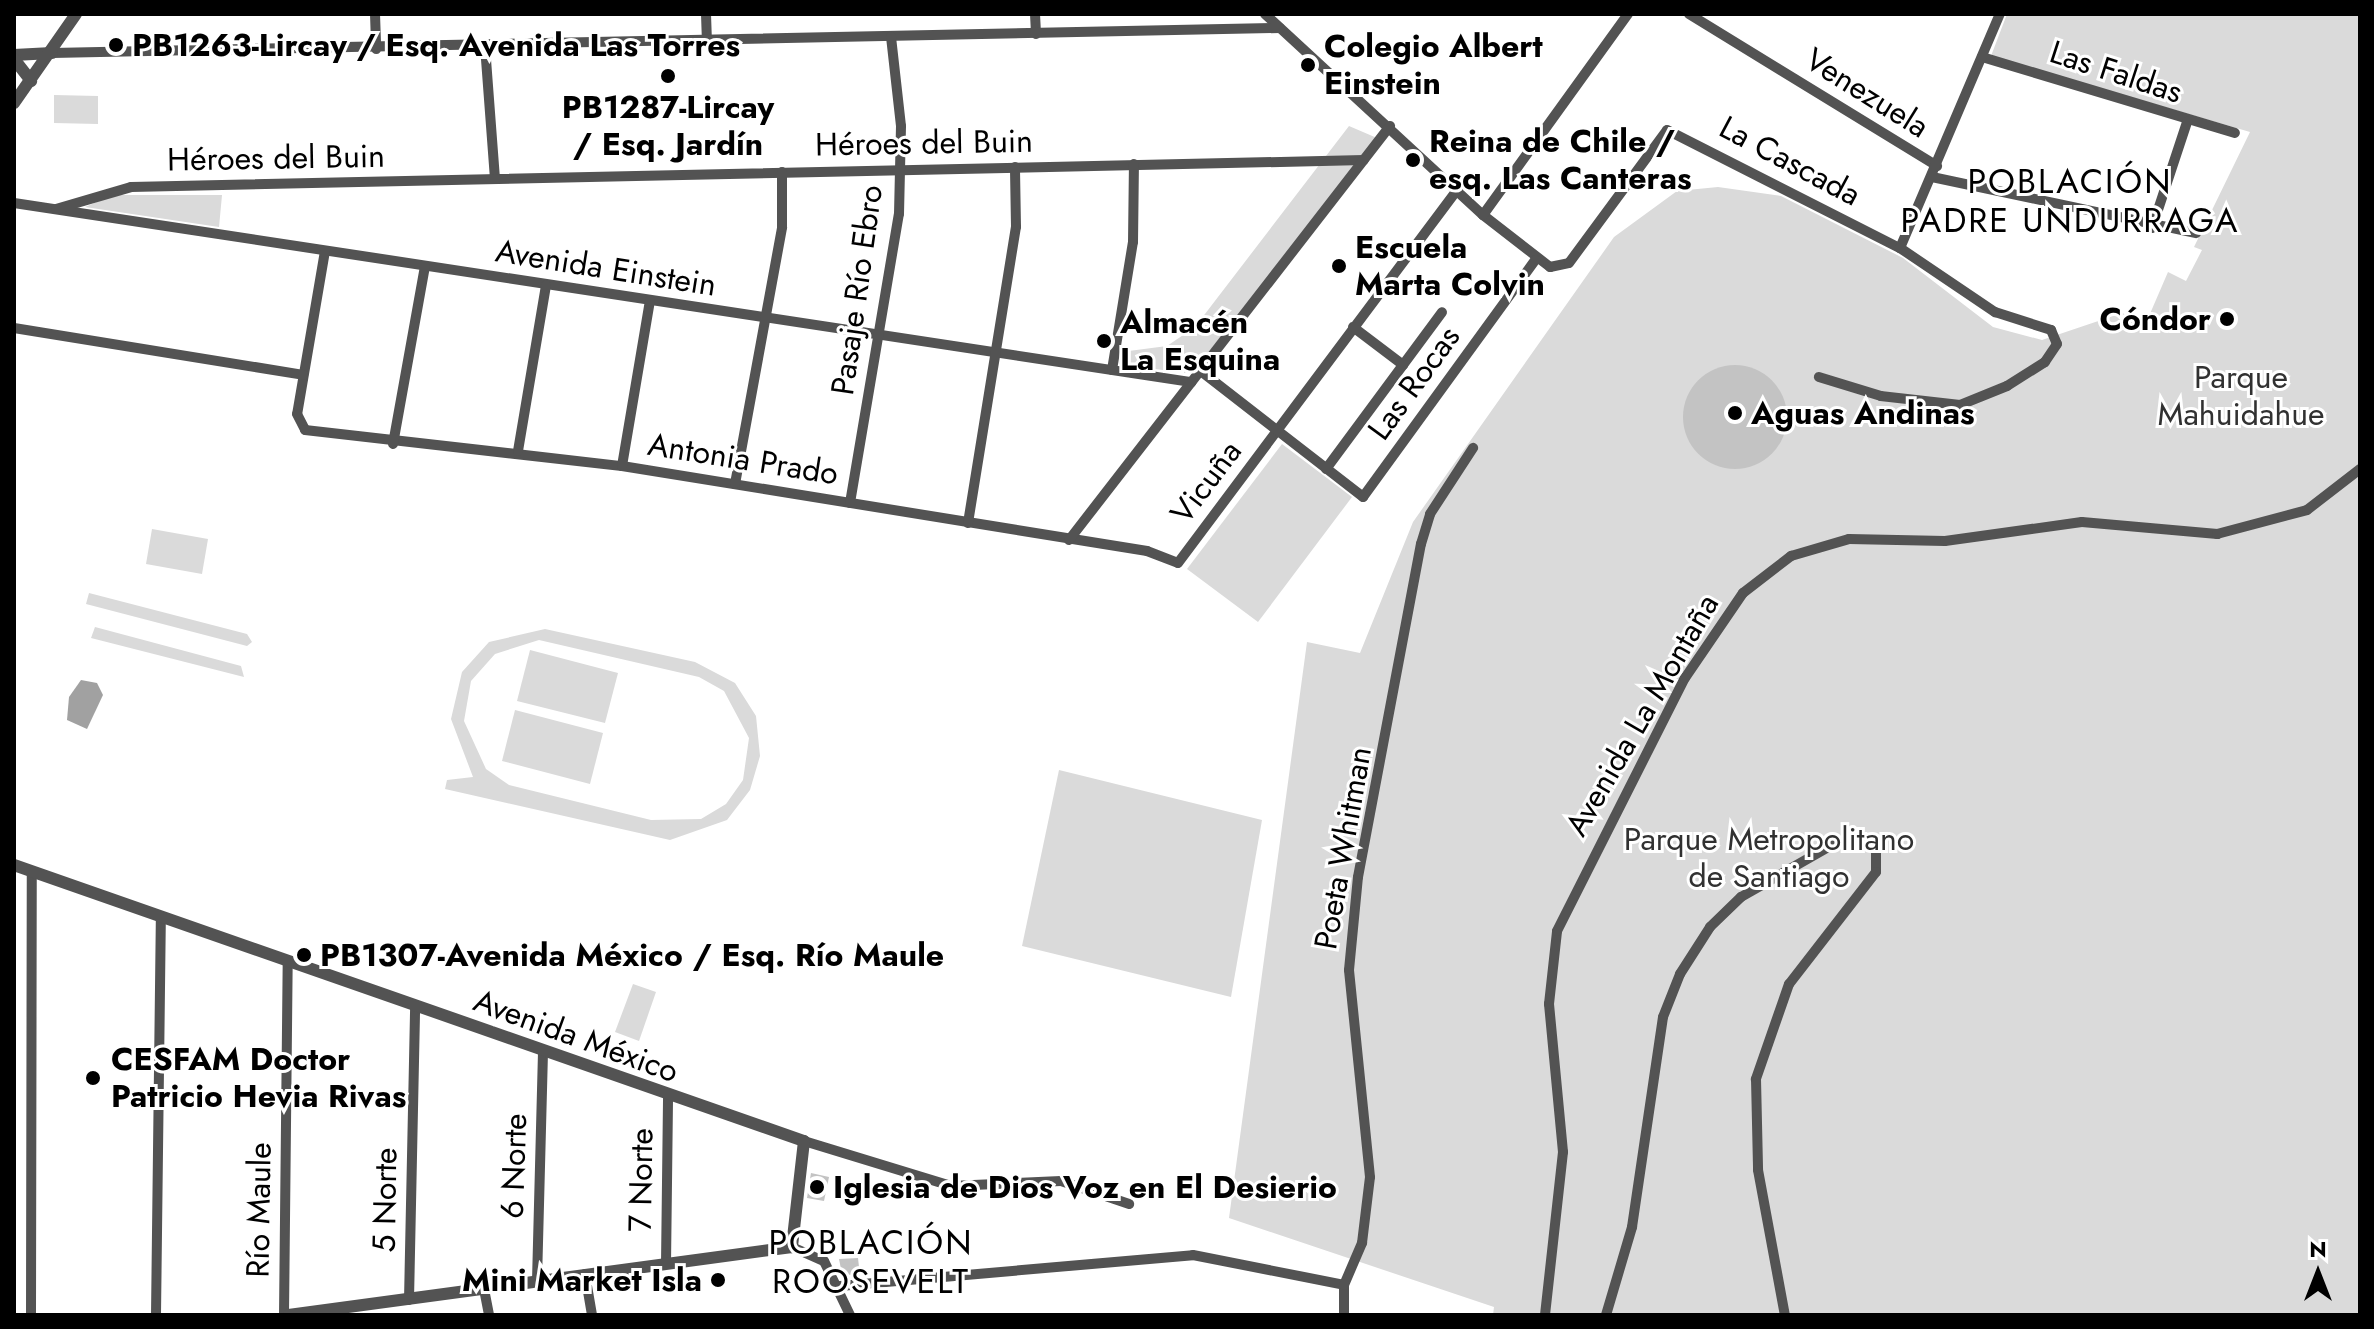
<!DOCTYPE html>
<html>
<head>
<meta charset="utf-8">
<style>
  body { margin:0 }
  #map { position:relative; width:2374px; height:1329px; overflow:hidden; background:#fff; font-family:Jost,sans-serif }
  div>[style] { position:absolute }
  .green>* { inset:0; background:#dadada }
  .water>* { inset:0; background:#a1a1a1 }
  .building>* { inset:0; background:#c3c3c3 }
  .round { border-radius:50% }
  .minor>* { height:10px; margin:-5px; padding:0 5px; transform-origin:5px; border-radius:5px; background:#535353 }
  .tertiary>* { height:12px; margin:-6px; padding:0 6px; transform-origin:6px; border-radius:6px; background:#535353 }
  .dots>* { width:22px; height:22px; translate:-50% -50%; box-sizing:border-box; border:4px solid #fff; border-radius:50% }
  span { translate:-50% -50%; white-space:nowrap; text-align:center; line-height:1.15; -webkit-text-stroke:6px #fff; paint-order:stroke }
  .poi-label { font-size:32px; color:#000; font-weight:700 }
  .left { translate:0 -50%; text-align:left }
  .right { translate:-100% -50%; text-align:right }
  .street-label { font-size:32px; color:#000 }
  .park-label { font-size:32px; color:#313131 }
  .neighbourhood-label { font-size:34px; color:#000; letter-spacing:2px }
  .frame { position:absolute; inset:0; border:16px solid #000; pointer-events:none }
  .north { position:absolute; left:2278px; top:1233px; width:80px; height:80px; -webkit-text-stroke:6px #fff; paint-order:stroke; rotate:0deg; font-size:22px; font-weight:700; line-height:32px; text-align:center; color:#000 }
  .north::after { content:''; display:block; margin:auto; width:28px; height:36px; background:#000; clip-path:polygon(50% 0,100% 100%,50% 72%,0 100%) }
</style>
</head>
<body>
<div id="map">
  <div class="green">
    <div style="clip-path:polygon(2007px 14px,2360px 14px,2360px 1315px,1493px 1315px,1494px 1307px,1229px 1218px,1307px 642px,1360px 653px,1413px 522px,1614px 237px,1677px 191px,1718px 187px,1781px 196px,1903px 258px,1993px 327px,2042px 340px,2122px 313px,2146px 323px,2168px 272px,2186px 281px,2202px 250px,2194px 247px,2250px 132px,1991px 56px)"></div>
    <div style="clip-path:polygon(54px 95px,98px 96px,98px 124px,54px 123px)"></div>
    <div style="clip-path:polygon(1349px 126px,1377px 138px,1196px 368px,1184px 373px,1119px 364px,1121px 352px,1167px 346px,1195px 327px)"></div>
    <div style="clip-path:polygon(113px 195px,222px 195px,219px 227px,85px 207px)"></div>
    <div style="clip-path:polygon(1282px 444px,1352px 497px,1258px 622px,1187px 569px)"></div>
    <div style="clip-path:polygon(152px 529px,208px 539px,202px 574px,146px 564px)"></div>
    <div style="clip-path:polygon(89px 593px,247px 634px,252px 642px,247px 646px,86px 604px)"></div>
    <div style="clip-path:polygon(95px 627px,241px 666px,244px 677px,91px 638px)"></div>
    <div style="clip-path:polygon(evenodd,545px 629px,695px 662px,735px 683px,756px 716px,760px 756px,750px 790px,727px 820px,670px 840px,445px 789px,447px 780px,473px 777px,451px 719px,462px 672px,489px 642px,545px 629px,539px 640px,699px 677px,724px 691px,749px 738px,743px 780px,726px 804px,701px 819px,651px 820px,509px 785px,486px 769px,464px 721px,471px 681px,495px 654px,539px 640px)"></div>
    <div style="clip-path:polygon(530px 650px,618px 673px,605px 723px,517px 701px)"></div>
    <div style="clip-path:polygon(515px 710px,603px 733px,590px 784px,502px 761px)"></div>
    <div style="clip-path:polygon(1059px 770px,1262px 820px,1231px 997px,1022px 946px)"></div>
    <div style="clip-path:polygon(633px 984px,656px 992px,639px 1041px,615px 1032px)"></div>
  </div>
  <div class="water">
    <div style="clip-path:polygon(81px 680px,97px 683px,103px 695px,87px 729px,67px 720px,69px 697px)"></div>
  </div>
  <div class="building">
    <div class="round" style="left:1683px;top:365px;width:104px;height:104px"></div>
    <div style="clip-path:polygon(811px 1173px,829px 1177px,824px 1201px,807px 1198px)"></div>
    <div style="clip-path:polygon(858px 1258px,860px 1276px,842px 1274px,839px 1259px)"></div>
  </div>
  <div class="minor">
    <div style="left:375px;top:14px;width:35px;rotate:88deg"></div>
    <div style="left:706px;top:14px;width:27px;rotate:88deg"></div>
    <div style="left:1035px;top:14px;width:20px;rotate:87deg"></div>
    <div style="left:1265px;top:14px;width:297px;rotate:42.7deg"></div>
    <div style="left:1483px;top:215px;width:85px;rotate:37.8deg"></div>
    <div style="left:1550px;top:267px;width:19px;rotate:-12deg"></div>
    <div style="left:1569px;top:263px;width:165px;rotate:-53.6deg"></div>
    <div style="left:1667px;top:130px;width:261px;rotate:26.9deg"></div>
    <div style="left:1900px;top:248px;width:115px;rotate:34deg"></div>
    <div style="left:1995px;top:312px;width:59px;rotate:17.8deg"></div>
    <div style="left:2051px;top:330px;width:15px;rotate:67deg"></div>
    <div style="left:2057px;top:344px;width:22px;rotate:124deg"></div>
    <div style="left:2045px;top:362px;width:45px;rotate:147.7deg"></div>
    <div style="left:2007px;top:386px;width:51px;rotate:158deg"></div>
    <div style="left:1960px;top:405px;width:80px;rotate:-173.5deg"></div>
    <div style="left:1881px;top:396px;width:65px;rotate:-163deg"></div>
    <div style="left:1689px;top:14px;width:291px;rotate:31.5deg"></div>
    <div style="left:485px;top:46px;width:133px;rotate:85.7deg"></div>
    <div style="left:52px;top:53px;width:1228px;rotate:-1.17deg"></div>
    <div style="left:1982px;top:57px;width:264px;rotate:16.7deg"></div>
    <div style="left:1932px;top:177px;width:270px;rotate:12deg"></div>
    <div style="left:14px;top:203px;width:1191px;rotate:8.65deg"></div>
    <div style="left:56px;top:209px;width:78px;rotate:-16.3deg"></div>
    <div style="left:131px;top:187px;width:1233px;rotate:-1.25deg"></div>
    <div style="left:1483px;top:215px;width:248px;rotate:-54.2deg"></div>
    <div style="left:2152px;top:228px;width:112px;rotate:-71.7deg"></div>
    <div style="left:1900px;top:248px;width:254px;rotate:-66.9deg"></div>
    <div style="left:325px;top:251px;width:165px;rotate:99.7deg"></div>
    <div style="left:297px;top:414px;width:18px;rotate:63deg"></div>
    <div style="left:305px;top:430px;width:319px;rotate:6.5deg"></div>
    <div style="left:622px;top:466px;width:532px;rotate:9.2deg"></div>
    <div style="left:1147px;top:551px;width:33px;rotate:21deg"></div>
    <div style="left:1178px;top:563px;width:469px;rotate:-53.2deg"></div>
    <div style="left:1353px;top:327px;width:63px;rotate:37.2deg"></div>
    <div style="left:14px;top:328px;width:293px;rotate:9.2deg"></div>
    <div style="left:1112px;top:370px;width:130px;rotate:-80.7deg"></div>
    <div style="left:1133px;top:242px;width:78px;rotate:-89.3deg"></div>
    <div style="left:1202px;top:372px;width:204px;rotate:37.8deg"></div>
    <div style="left:1363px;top:497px;width:293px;rotate:-54deg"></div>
    <div style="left:393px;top:444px;width:180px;rotate:-79.8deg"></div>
    <div style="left:518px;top:451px;width:168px;rotate:-80.4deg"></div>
    <div style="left:622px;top:466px;width:168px;rotate:-80.4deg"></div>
    <div style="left:1326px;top:469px;width:195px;rotate:-53.5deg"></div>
    <div style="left:735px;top:484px;width:261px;rotate:-79.6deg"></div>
    <div style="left:782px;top:227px;width:55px;rotate:-90deg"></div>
    <div style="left:850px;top:503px;width:293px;rotate:-80.4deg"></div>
    <div style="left:899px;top:214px;width:88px;rotate:-88.7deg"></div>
    <div style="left:901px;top:126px;width:90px;rotate:-96.4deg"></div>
    <div style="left:968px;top:523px;width:300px;rotate:-80.8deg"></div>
    <div style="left:1016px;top:227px;width:60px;rotate:-91deg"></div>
    <div style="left:1069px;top:540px;width:524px;rotate:-52.21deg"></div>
    <div style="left:804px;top:1141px;width:154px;rotate:17deg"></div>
    <div style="left:951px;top:1186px;width:110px;rotate:-2.6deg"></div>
    <div style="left:1061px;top:1181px;width:72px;rotate:18.7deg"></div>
    <div style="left:792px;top:1247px;width:35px;rotate:24deg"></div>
    <div style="left:824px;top:1261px;width:60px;rotate:64.3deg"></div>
    <div style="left:666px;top:1264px;width:166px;rotate:-89.3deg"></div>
    <div style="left:585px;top:1274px;width:42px;rotate:80.3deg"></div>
    <div style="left:537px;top:1281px;width:229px;rotate:-88.5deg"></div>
    <div style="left:840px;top:1286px;width:354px;rotate:-5deg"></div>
    <div style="left:1193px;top:1255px;width:154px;rotate:11.2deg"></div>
    <div style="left:484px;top:1289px;width:26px;rotate:79deg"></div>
    <div style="left:409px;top:1300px;width:295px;rotate:-88.8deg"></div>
    <div style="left:31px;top:1315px;width:443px;rotate:-89.9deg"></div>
    <div style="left:156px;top:1315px;width:398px;rotate:-89.3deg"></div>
    <div style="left:284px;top:1315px;width:353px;rotate:-89.4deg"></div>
    <div style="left:1344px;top:1315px;width:30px;rotate:-90deg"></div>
    <div style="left:1344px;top:1285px;width:46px;rotate:-66.8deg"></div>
    <div style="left:1362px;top:1243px;width:66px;rotate:-83.1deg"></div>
    <div style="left:1370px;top:1177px;width:208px;rotate:-95.8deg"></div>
    <div style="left:1349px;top:970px;width:93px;rotate:-84.5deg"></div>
    <div style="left:1358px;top:877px;width:339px;rotate:-79.3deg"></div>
    <div style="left:1421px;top:544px;width:31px;rotate:-73deg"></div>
    <div style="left:1430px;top:514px;width:79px;rotate:-56.9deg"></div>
    <div style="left:1545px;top:1315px;width:164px;rotate:-83.7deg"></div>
    <div style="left:1563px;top:1152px;width:149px;rotate:-95.4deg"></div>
    <div style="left:1549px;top:1004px;width:73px;rotate:-83.7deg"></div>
    <div style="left:1557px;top:931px;width:284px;rotate:-63.2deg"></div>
    <div style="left:1685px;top:678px;width:103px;rotate:-55.7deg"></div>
    <div style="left:1743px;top:593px;width:61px;rotate:-37.6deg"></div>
    <div style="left:1791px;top:556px;width:60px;rotate:-16.3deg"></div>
    <div style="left:1849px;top:539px;width:96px;rotate:1.2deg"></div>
    <div style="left:1945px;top:541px;width:138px;rotate:-7.9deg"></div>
    <div style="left:2082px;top:522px;width:136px;rotate:5.1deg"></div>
    <div style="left:2217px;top:534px;width:93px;rotate:-14.9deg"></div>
    <div style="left:2307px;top:510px;width:67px;rotate:-37.7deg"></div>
    <div style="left:1606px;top:1315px;width:92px;rotate:-73.5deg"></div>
    <div style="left:1632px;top:1227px;width:212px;rotate:-81.6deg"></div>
    <div style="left:1663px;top:1017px;width:46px;rotate:-68.4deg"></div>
    <div style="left:1680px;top:974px;width:56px;rotate:-57.4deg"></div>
    <div style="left:1710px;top:927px;width:43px;rotate:-44.1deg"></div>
    <div style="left:1741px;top:897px;width:111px;rotate:-29.8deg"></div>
    <div style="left:1837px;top:842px;width:26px;rotate:-13deg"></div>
    <div style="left:1862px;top:836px;width:18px;rotate:38deg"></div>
    <div style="left:1876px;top:847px;width:25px;rotate:90deg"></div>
    <div style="left:1876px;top:872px;width:142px;rotate:127.8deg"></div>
    <div style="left:1789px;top:984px;width:101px;rotate:109.2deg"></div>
    <div style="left:1756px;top:1079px;width:91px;rotate:88.7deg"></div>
    <div style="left:1758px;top:1170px;width:147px;rotate:79.5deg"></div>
  </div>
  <div class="tertiary">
    <div style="left:14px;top:55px;width:38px;rotate:-3deg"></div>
    <div style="left:14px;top:59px;width:28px;rotate:52deg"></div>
    <div style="left:14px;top:103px;width:108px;rotate:-55.1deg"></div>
    <div style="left:14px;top:865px;width:837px;rotate:19.26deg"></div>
    <div style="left:804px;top:1141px;width:107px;rotate:96.5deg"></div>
    <div style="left:792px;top:1247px;width:508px;rotate:172.3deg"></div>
  </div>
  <div class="dots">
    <div style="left:116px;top:45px;background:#000"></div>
    <div style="left:1308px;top:65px;background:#000"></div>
    <div style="left:668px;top:76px;background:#000"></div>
    <div style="left:1413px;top:160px;background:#000"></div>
    <div style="left:1339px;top:266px;background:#000"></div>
    <div style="left:2227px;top:319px;background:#000"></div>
    <div style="left:1104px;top:341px;background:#000"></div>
    <div style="left:1735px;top:413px;background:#000"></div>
    <div style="left:304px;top:955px;background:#000"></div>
    <div style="left:93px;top:1078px;background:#000"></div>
    <div style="left:817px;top:1187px;background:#000"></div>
    <div style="left:718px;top:1280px;background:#000"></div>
  </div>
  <div class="poi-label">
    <span class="left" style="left:132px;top:45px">PB1263-Lircay / Esq. Avenida Las Torres</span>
    <span class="left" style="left:1324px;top:65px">Colegio Albert<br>Einstein</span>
    <span style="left:668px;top:126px">PB1287-Lircay<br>/ Esq. Jardín</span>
    <span class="left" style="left:1429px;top:160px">Reina de Chile /<br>esq. Las Canteras</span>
    <span class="left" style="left:1355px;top:266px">Escuela<br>Marta Colvin</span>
    <span class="right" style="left:2211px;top:319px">Cóndor</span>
    <span class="left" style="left:1120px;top:341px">Almacén<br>La Esquina</span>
    <span class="left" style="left:1751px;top:413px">Aguas Andinas</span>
    <span class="left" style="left:320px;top:955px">PB1307-Avenida México / Esq. Río Maule</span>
    <span class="left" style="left:111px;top:1078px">CESFAM Doctor<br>Patricio Hevia Rivas</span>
    <span class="left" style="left:833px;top:1187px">Iglesia de Dios Voz en El Desierio</span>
    <span class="right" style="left:702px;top:1280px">Mini Market Isla</span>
  </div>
  <div class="street-label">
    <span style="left:2116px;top:72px;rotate:18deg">Las Faldas</span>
    <span style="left:1867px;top:93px;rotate:32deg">Venezuela</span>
    <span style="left:924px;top:143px;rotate:-1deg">Héroes del Buin</span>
    <span style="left:276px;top:158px;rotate:-1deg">Héroes del Buin</span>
    <span style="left:1790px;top:161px;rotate:28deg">La Cascada</span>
    <span style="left:606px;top:268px;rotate:9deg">Avenida Einstein</span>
    <span style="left:857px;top:290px;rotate:-82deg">Pasaje Río Ebro</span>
    <span style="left:1414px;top:383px;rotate:-54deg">Las Rocas</span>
    <span style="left:743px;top:459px;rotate:9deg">Antonia Prado</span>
    <span style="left:1206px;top:482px;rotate:-53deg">Vicuña</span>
    <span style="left:1642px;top:715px;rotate:-60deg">Avenida La Montaña</span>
    <span style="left:1343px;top:848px;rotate:-80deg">Poeta Whitman</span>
    <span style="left:576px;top:1036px;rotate:20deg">Avenida México</span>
    <span style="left:514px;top:1166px;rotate:-88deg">6 Norte</span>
    <span style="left:641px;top:1180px;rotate:-89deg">7 Norte</span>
    <span style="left:385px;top:1200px;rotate:-89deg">5 Norte</span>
    <span style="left:259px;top:1210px;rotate:-89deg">Río Maule</span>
  </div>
  <div class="park-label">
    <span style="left:2241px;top:396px">Parque<br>Mahuidahue</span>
    <span style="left:1769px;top:858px">Parque Metropolitano<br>de Santiago</span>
  </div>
  <div class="neighbourhood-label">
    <span style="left:2070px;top:201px">POBLACIÓN<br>PADRE UNDURRAGA</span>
    <span style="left:871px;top:1262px">POBLACIÓN<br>ROOSEVELT</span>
  </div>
  <div class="frame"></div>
  <div class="north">N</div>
</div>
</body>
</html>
